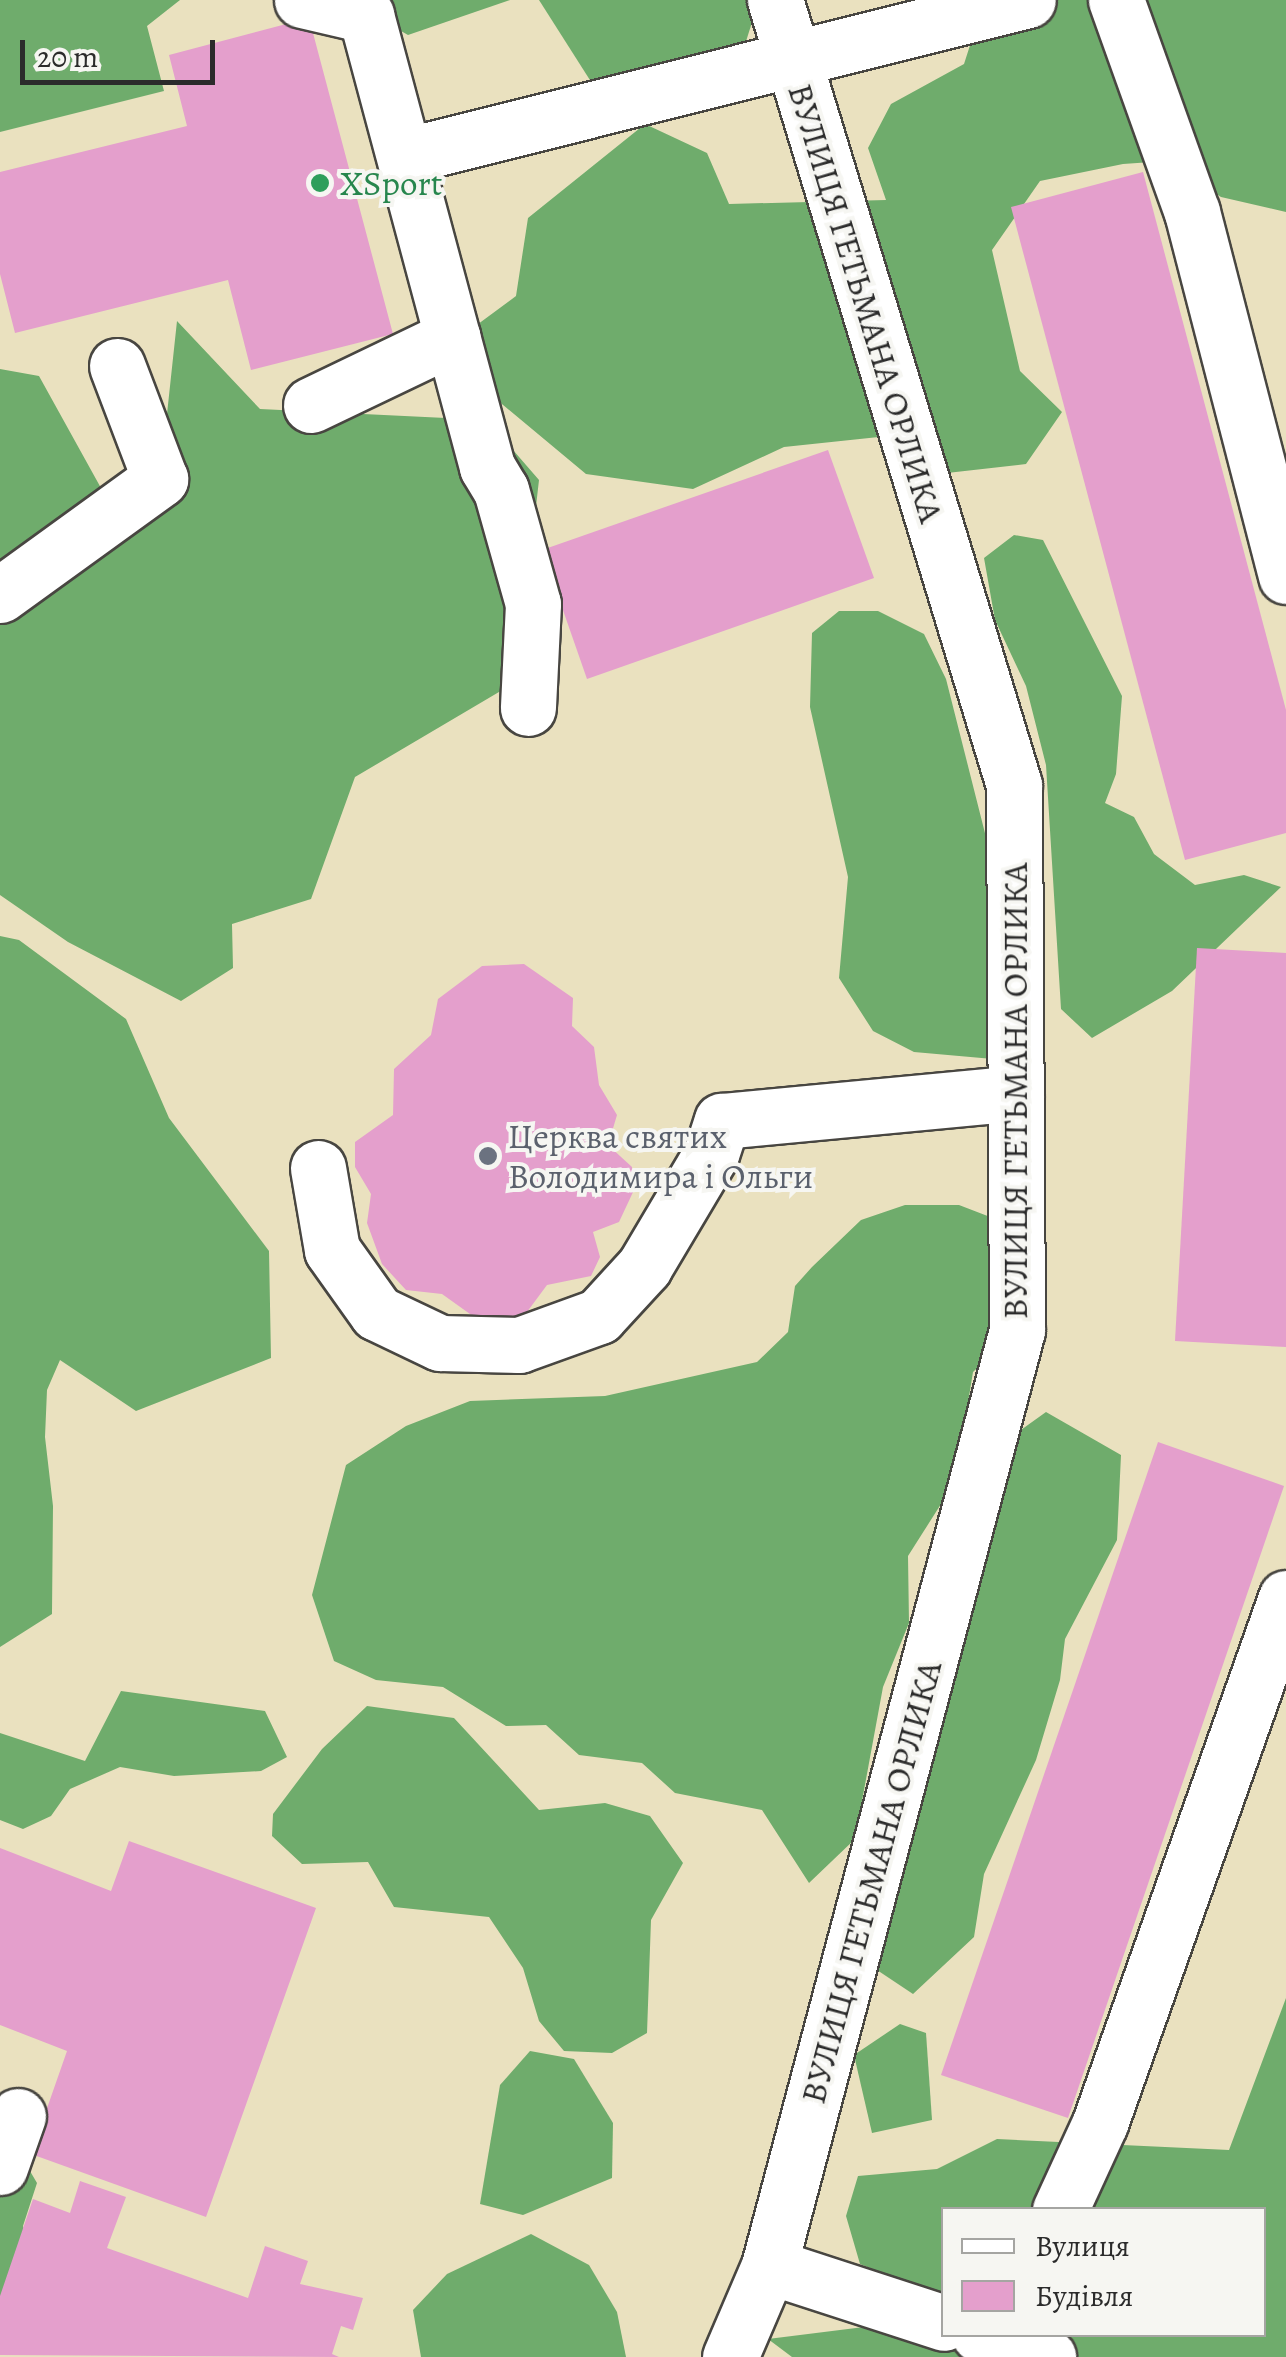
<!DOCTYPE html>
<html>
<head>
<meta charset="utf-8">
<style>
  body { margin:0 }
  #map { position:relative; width:1286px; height:2357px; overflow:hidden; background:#eae1bf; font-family:Alegreya,serif }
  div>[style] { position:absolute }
  .forest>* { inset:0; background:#6fac6c }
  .building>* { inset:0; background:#e49fcc }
  .roads { filter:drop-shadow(2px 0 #484641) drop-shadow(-2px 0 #484641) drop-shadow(0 2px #484641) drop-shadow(0 -2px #484641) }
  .minor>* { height:55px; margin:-27.5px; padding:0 27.5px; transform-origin:27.5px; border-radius:27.5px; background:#fff }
  .dots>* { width:28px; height:28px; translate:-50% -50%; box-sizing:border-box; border:5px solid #f6f6f2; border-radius:50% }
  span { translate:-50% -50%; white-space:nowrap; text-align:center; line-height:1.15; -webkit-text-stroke:8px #f6f6f2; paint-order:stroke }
  .leisure-label { font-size:35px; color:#27864d }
  .left { translate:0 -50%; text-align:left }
  .street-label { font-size:35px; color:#2b2b2b }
  .worship-label { font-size:35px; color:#5b616d }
  .legend { position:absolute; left:941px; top:2207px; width:325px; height:130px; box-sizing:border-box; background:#f6f6f2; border:2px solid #a5a5a2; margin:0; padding:12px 18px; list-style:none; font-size:30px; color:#2b2b2b }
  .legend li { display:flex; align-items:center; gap:20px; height:50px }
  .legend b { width:50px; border:2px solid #a5a5a2 }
  .scale { position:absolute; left:20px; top:40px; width:195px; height:45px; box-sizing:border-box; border:5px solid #2b2b2b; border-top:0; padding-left:12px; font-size:30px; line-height:35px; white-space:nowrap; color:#2b2b2b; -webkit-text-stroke:8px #f6f6f2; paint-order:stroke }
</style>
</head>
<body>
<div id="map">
  <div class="forest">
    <div style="clip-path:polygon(0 0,180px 0,147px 26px,164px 91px,0 132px)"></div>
    <div style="clip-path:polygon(347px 0,510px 0,408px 35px)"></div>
    <div style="clip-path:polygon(539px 0,753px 0,755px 13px,741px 57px,595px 88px)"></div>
    <div style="clip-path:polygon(978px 0,1286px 0,1286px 212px,1221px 197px,1166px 161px,1123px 164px,1040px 181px,992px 250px,1020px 371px,1062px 412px,1026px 464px,947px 473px,926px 432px,784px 447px,693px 489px,586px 474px,455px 365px,470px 330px,516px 296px,528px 218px,645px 124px,707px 153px,729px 204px,886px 200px,868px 148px,891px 104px,964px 64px,983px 5px)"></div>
    <div style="clip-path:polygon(177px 321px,260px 409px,487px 420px,539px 480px,516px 682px,355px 777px,311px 899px,232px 924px,233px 968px,181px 1001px,68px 942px,0 895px,0 369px,39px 376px,122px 526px,160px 479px)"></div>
    <div style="clip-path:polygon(1014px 535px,1043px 540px,1122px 696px,1116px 774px,1105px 803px,1134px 817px,1154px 854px,1195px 885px,1244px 875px,1281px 887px,1172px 991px,1092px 1038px,1061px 1009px,1046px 765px,1026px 686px,995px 620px,984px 558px)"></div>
    <div style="clip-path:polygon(839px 611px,878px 611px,924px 634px,946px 679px,989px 849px,993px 1059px,914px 1052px,873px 1031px,839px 978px,848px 877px,810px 707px,812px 633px)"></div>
    <div style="clip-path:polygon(0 936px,19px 940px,126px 1019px,169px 1118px,269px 1251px,271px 1358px,136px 1411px,60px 1360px,47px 1390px,45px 1437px,53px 1506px,52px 1614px,0 1647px)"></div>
    <div style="clip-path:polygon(905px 1205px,959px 1205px,998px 1220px,1017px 1330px,973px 1372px,955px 1482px,908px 1556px,909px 1623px,883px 1687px,855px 1839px,809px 1883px,762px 1810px,675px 1793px,642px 1763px,579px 1755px,546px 1725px,506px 1726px,443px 1687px,376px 1680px,334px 1661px,312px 1595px,346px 1465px,406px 1426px,470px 1401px,605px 1396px,757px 1362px,788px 1332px,795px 1286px,812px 1267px,861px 1220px)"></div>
    <div style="clip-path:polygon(1046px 1412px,1121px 1455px,1117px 1540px,1065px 1639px,1060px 1680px,1036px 1760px,984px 1874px,974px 1937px,913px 1994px,874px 1968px,1007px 1440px)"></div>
    <div style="clip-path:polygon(121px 1691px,265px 1711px,287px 1757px,261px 1771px,174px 1776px,120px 1767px,70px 1789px,51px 1816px,23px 1829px,0 1820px,0 1733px,85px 1761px)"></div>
    <div style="clip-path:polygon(367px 1706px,454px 1718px,539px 1810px,605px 1803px,650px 1816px,683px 1863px,651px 1920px,647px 2033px,612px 2053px,564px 2051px,539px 2021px,523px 1968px,489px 1917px,394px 1907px,368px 1862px,302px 1864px,272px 1836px,273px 1814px,322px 1749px)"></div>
    <div style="clip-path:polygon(evenodd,1286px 1998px,1286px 2357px,792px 2357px,768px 2339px,888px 2324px,931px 2293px,860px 2264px,846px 2216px,858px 2176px,937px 2169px,997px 2139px,1229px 2150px,1286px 1998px,944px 2210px,1264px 2210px,1264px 2334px,944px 2334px,944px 2210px)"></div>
    <div style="clip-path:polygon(900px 2024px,926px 2033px,932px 2120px,872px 2133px,854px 2055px)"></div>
    <div style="clip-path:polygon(530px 2051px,574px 2059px,613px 2123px,612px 2178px,523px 2215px,480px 2204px,500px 2085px)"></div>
    <div style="clip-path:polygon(0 2120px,37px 2183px,23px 2226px,31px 2255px,0 2329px)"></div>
    <div style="clip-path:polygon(531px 2234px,589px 2265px,617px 2312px,626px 2357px,421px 2357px,413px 2310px,447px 2274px)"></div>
  </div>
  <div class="building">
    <div style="clip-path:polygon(309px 18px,393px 334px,251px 370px,228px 280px,15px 333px,0 274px,0 172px,187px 126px,169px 55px)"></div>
    <div style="clip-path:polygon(1143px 172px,1286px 710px,1286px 833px,1185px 860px,1011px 207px)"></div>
    <div style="clip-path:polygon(828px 450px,874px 578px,587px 679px,542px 550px)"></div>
    <div style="clip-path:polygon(1197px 948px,1286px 953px,1286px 1347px,1175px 1341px)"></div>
    <div style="clip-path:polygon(524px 964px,573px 998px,572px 1026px,594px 1047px,599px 1085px,617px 1115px,608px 1145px,632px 1167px,634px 1190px,619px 1222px,593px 1232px,600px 1257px,591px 1276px,547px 1285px,527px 1312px,491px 1329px,442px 1294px,406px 1290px,382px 1264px,367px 1223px,371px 1194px,355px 1167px,355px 1142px,393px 1115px,394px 1069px,431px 1035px,438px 999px,482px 966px)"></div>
    <div style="clip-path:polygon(1158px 1442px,1284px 1486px,1068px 2118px,941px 2075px)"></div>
    <div style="clip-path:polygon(129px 1841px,316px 1908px,206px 2217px,31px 2154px,67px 2051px,0 2025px,0 1848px,111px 1891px)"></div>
    <div style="clip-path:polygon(80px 2181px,126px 2197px,107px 2248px,248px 2298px,265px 2246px,308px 2261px,300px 2284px,363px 2298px,353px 2330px,341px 2326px,332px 2354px,339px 2357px,0 2355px,0 2296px,33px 2199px,70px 2213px)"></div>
  </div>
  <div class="roads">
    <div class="minor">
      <div style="left:302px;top:0;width:66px;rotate:13.2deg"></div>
      <div style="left:366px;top:15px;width:468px;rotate:75deg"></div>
      <div style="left:487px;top:467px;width:27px;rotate:59deg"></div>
      <div style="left:501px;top:490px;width:118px;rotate:74.3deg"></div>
      <div style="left:533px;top:604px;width:104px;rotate:92.8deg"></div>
      <div style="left:1116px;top:0;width:225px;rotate:70.3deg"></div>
      <div style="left:1192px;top:212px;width:376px;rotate:75.5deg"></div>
      <div style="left:405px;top:156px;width:642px;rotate:-14.06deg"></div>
      <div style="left:311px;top:405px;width:157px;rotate:-25.6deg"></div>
      <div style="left:0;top:595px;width:198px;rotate:-35.9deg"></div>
      <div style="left:160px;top:479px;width:121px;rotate:-110.8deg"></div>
      <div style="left:318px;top:1168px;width:83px;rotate:80.3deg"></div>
      <div style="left:332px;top:1250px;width:77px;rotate:54.5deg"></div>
      <div style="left:377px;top:1313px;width:70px;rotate:25.5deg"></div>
      <div style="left:440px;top:1343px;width:79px;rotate:1.5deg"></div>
      <div style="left:519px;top:1345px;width:85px;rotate:-19.9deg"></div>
      <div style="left:599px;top:1316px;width:67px;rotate:-47.4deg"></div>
      <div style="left:644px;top:1267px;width:131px;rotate:-59.3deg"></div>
      <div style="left:711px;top:1154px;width:35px;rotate:-72deg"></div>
      <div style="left:722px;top:1121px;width:295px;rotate:-5.4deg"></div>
      <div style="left:0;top:2167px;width:54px;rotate:-70.6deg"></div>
      <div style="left:1060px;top:2210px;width:96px;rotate:-65.3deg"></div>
      <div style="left:1100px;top:2123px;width:557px;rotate:-70.49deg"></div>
      <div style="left:769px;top:2266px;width:184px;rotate:18deg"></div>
      <div style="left:979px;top:2334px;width:73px;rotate:18.4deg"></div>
      <div style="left:730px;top:2357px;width:99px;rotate:-66.8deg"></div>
      <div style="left:769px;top:2266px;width:968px;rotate:-75.16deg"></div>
      <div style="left:1017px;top:1330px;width:545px;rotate:-90.32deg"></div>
      <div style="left:1014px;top:785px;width:821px;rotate:-106.93deg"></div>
    </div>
  </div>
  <div class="dots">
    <div style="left:320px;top:183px;background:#2e9e5b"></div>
    <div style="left:488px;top:1156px;background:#6b7280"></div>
  </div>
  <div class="leisure-label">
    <span class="left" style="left:340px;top:183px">XSport</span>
  </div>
  <div class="street-label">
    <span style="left:866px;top:303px;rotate:73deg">ВУЛИЦЯ ГЕТЬМАНА ОРЛИКА</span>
    <span style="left:1015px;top:1091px;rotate:-90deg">ВУЛИЦЯ ГЕТЬМАНА ОРЛИКА</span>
    <span style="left:871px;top:1882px;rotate:-75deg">ВУЛИЦЯ ГЕТЬМАНА ОРЛИКА</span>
  </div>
  <div class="worship-label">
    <span class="left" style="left:508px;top:1156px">Церква святих<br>Володимира і Ольги</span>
  </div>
  <ul class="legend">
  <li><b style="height:12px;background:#fff"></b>Вулиця</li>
  <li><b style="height:28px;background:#e49fcc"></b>Будівля</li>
  </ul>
  <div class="scale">20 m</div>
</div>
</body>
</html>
